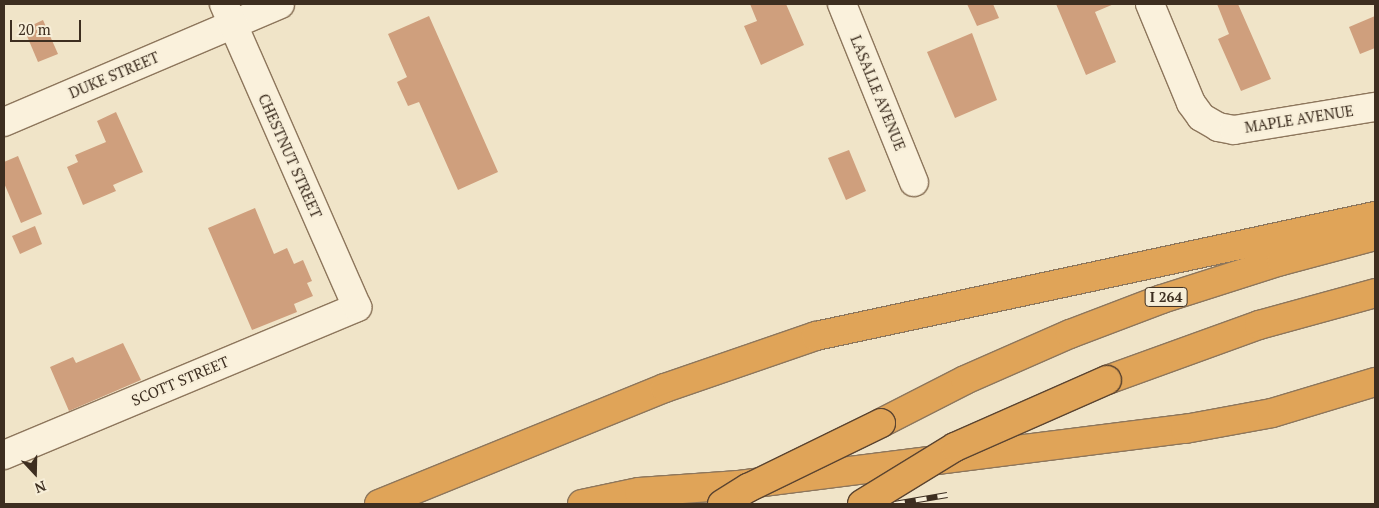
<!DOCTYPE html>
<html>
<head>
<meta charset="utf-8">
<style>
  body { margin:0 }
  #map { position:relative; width:1379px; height:508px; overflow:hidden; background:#f0e4c8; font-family:"PT Serif",serif }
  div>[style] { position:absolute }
  .building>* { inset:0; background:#cf9f7d }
  .roads { filter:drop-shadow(1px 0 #8d765c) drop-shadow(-1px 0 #8d765c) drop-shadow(0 1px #8d765c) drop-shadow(0 -1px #8d765c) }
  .minor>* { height:28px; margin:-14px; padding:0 14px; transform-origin:14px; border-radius:14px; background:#faf1dc }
  .highway>* { height:28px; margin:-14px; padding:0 14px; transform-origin:14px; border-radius:14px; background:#e0a458 }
  .rail>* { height:5.5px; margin-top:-2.75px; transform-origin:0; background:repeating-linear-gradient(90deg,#f7eed8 0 11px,#3d2e20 0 22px); box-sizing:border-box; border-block:1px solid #3d2e20 }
  .bridges { filter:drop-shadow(1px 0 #5b4430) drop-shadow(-1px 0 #5b4430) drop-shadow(0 1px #5b4430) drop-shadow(0 -1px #5b4430) }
  .highway-bridge>* { height:28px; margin:-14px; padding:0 14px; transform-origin:14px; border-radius:14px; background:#e0a458 }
  span { translate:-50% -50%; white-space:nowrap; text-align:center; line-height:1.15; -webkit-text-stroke:4px #f7eed8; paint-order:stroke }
  .shield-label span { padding:1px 4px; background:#f7eed8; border:1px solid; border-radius:4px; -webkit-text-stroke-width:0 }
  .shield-label { font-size:14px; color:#3d2e20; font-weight:700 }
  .street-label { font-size:15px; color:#3d2e20 }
  .frame { position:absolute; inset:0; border:5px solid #3d2e20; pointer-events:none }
  .north { position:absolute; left:10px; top:448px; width:50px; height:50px; -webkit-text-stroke:4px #f7eed8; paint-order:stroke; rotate:159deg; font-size:14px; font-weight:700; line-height:20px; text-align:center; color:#3d2e20 }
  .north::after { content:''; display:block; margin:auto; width:18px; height:22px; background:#3d2e20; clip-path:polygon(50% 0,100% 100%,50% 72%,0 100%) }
  .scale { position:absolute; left:10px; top:20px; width:71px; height:22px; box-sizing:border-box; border:2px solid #3d2e20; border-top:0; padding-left:6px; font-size:15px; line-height:18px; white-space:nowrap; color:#3d2e20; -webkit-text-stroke:4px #f7eed8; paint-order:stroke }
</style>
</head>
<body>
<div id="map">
  <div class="building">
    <div style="clip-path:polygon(750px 4px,786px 4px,804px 45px,761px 65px,744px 26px,757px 21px)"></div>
    <div style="clip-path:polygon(967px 4px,993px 4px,999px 18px,977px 26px)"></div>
    <div style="clip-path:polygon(1056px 4px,1114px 4px,1095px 12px,1116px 62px,1086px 75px)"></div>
    <div style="clip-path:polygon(1217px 4px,1238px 4px,1271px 79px,1241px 91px,1218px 39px,1229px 34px)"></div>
    <div style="clip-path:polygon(429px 16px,498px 172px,458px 190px,419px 102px,408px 106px,397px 82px,407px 77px,388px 34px)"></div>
    <div style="clip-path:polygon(1375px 16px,1375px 48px,1360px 54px,1349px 27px)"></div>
    <div style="clip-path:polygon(43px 20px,58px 54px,38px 62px,24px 29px)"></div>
    <div style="clip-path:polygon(972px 33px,997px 100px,955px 118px,927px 52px)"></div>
    <div style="clip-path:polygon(116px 112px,143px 172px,113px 185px,116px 191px,83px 205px,67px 167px,78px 162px,75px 155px,106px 142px,97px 121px)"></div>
    <div style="clip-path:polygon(849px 150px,866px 191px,846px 200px,828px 158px)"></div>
    <div style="clip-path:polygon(18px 156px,42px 214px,21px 223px,4px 183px,4px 162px)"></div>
    <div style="clip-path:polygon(255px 208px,274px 254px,287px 248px,294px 264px,303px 260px,312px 281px,307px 283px,313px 296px,294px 304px,297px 312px,252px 330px,208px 228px)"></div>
    <div style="clip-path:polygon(35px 226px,42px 244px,20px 254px,12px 236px)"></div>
    <div style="clip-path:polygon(123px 343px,141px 380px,69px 411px,50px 367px,73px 357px,76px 363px)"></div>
  </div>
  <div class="roads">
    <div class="minor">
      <div style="left:842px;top:4px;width:192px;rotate:68deg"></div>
      <div style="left:1150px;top:4px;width:107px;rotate:67.5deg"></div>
      <div style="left:1191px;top:103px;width:17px;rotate:54deg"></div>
      <div style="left:1201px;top:117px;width:20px;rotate:30deg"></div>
      <div style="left:1218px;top:127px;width:16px;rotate:11deg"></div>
      <div style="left:1234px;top:130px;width:143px;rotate:-9.3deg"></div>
      <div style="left:4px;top:122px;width:300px;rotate:-23.1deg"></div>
      <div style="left:4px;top:455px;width:383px;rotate:-22.7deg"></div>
      <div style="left:357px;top:307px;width:331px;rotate:-113.7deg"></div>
    </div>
    <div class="highway">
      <div style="left:1107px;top:380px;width:162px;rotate:-19.9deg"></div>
      <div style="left:1259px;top:325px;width:120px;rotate:-15.4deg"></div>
      <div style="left:881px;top:423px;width:94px;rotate:-27.1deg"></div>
      <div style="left:965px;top:380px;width:115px;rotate:-23.7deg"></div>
      <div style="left:1070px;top:334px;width:98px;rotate:-20.8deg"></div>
      <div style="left:1162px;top:299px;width:125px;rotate:-17.7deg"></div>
      <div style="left:1281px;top:261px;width:97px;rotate:-14.9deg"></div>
      <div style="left:379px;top:504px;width:309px;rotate:-22.1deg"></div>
      <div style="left:665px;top:388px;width:160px;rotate:-19deg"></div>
      <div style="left:816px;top:336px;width:572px;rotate:-12.12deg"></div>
      <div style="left:582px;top:504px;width:58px;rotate:-11.9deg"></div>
      <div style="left:639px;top:492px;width:100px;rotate:-4deg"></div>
      <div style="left:739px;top:485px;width:450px;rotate:-7.2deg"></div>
      <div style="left:1185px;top:429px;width:88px;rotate:-10.4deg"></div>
      <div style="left:1272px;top:413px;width:108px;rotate:-16.8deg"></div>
    </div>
  </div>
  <div class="rail">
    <div style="left:894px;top:504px;width:54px;rotate:-9.6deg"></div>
  </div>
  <div class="bridges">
    <div class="highway-bridge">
      <div style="left:722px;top:504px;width:31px;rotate:-32deg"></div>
      <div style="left:748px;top:488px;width:148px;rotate:-26deg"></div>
      <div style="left:862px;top:504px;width:109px;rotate:-31.5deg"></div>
      <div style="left:955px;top:447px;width:166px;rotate:-23.8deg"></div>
    </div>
  </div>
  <div class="shield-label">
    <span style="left:1166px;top:297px">I 264</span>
  </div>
  <div class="street-label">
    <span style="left:114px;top:75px;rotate:-23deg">DUKE STREET</span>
    <span style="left:878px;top:93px;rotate:68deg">LASALLE AVENUE</span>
    <span style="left:1299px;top:119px;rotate:-9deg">MAPLE AVENUE</span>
    <span style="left:290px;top:156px;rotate:66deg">CHESTNUT STREET</span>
    <span style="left:180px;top:381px;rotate:-23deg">SCOTT STREET</span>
  </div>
  <div class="frame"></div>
  <div class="north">N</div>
  <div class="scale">20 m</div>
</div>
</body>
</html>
